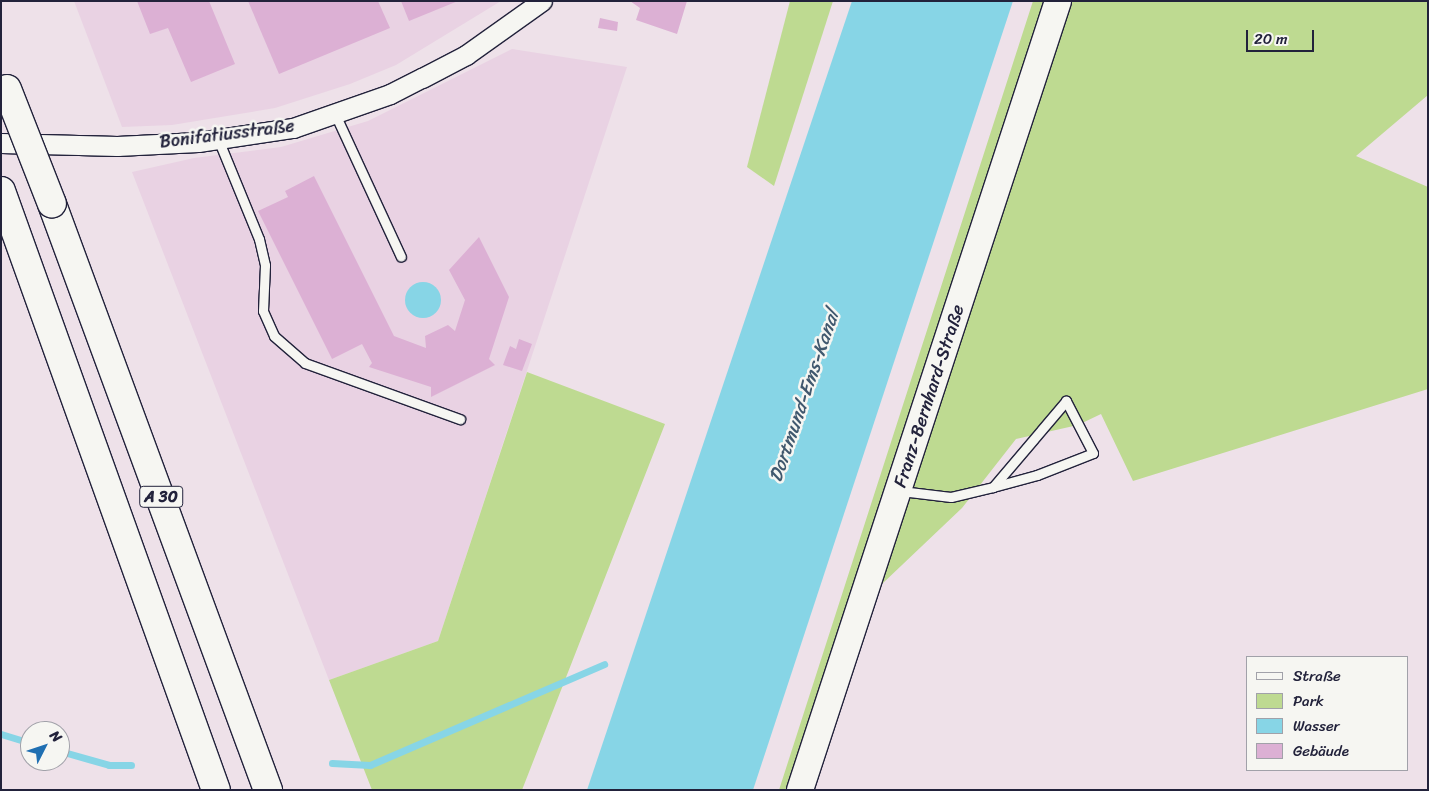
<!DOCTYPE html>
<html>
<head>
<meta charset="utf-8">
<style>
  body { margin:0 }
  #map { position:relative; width:1429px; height:791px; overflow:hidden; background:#eee1e9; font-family:Sriracha,sans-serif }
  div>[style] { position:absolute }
  .built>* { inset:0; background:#e9d2e3 }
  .green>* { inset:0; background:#beda91 }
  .water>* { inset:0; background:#87d5e6 }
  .round { border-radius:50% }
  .stream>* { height:7px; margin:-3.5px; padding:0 3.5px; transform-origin:3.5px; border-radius:3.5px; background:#87d5e6 }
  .building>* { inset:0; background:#dcb0d4 }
  .roads { filter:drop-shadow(1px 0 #22223b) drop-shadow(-1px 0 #22223b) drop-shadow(0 1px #22223b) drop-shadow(0 -1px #22223b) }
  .lane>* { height:9px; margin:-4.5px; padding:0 4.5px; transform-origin:4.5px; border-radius:4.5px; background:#f6f6f2 }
  .street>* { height:19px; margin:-9.5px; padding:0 9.5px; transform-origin:9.5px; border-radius:9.5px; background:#f6f6f2 }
  .secondary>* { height:26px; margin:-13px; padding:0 13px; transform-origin:13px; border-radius:13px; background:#f6f6f2 }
  .highway>* { height:28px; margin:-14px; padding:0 14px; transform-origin:14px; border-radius:14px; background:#f6f6f2 }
  .bridges { filter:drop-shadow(1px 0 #22223b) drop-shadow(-1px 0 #22223b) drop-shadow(0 1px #22223b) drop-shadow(0 -1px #22223b) }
  .highway-bridge>* { height:28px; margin:-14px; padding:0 14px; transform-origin:14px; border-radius:14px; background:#f6f6f2 }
  span { translate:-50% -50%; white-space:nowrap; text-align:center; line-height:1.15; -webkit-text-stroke:5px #f6f6f2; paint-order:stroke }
  .shield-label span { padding:1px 4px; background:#f6f6f2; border:1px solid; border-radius:4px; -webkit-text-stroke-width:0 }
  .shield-label { font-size:16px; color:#22223b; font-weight:700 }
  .street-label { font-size:18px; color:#22223b }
  .water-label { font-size:19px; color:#40586e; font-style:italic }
  .frame { position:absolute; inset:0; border:2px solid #22223b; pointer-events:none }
  .legend { position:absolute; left:1246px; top:656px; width:162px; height:115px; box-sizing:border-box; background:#f6f6f2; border:1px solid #a1a1a9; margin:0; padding:6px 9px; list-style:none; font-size:15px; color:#22223b }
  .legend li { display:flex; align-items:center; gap:10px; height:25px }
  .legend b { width:25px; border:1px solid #a1a1a9 }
  .north { position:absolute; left:20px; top:721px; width:50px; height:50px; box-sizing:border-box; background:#f6f6f2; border:1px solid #a1a1a9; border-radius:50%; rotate:49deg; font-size:14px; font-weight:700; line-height:20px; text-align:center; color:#22223b }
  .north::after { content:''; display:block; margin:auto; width:18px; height:22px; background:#1f6fb2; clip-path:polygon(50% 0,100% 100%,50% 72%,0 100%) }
  .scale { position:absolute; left:1246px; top:30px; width:68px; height:22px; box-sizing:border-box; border:2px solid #22223b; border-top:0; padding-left:6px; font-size:15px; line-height:18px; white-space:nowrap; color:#22223b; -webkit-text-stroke:4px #f6f6f2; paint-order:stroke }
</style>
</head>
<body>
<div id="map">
  <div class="built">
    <div style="clip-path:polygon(74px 1px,501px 1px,396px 65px,350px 84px,275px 108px,172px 125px,122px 127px)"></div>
    <div style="clip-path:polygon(512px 49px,627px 67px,438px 641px,329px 680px,132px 172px,194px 158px,281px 147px,368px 121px)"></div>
  </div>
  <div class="green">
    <div style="clip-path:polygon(790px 1px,833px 1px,774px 186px,747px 167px)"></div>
    <div style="clip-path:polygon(1033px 1px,1428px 1px,1428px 95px,1356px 156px,1428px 187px,1428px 389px,1133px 481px,1101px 414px,1078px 425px,1016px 439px,962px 508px,862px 603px,800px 790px,779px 790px)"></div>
    <div style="clip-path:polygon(527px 372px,665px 424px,522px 790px,372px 790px,329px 680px,438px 641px)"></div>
  </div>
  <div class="water">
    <div style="clip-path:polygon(852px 1px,1013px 1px,753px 790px,587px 790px)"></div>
    <div class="round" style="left:405px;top:282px;width:36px;height:36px"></div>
  </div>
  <div class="stream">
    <div style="left:1px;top:734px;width:30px;rotate:17deg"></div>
    <div style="left:60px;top:751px;width:51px;rotate:15.9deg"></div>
    <div style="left:109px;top:765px;width:22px"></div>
    <div style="left:332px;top:763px;width:38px;rotate:3deg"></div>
    <div style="left:370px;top:765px;width:255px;rotate:-23.3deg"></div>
  </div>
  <div class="building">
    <div style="clip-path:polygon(137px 1px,209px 1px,235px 64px,191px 82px,168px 28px,150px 34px)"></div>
    <div style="clip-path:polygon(248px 1px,378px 1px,390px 28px,279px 74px)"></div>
    <div style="clip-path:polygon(401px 1px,458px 1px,409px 21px)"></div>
    <div style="clip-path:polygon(630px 1px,687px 1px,677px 34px,636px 20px,640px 8px)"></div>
    <div style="clip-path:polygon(600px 18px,618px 22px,617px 31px,598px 28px)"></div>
    <div style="clip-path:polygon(314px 176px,394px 336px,426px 348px,425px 336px,448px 325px,455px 331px,465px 300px,449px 270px,479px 237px,509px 297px,489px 359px,495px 365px,431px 397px,431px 387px,369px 367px,372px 363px,362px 344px,332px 359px,258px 211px,288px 197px,285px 191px)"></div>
    <div style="clip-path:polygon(519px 339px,532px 344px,522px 371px,503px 365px,510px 346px,516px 349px)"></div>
  </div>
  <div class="roads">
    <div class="lane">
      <div style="left:335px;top:114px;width:157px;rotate:65.2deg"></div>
      <div style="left:218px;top:139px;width:108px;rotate:67.7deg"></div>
      <div style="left:259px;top:239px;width:27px;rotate:77deg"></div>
      <div style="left:265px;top:265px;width:46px;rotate:92.5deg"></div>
      <div style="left:263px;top:311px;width:27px;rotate:66deg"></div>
      <div style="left:274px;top:336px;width:41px;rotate:41.1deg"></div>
      <div style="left:305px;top:363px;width:165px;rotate:19.9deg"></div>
      <div style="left:901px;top:491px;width:50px;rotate:6.8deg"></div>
      <div style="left:951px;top:497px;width:43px;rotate:-13.4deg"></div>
      <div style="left:993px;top:487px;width:46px;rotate:-15.3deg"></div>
      <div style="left:1037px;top:475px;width:60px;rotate:-21.4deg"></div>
      <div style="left:1093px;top:453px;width:59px;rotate:-117.4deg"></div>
      <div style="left:1066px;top:401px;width:113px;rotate:130.3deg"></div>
    </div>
    <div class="street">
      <div style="left:1px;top:143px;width:116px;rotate:1.5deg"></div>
      <div style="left:117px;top:146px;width:81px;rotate:-2.8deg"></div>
      <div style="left:198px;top:142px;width:96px;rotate:-8.4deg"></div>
      <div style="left:293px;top:128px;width:103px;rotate:-19.3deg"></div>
      <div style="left:390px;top:94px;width:36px;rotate:-27deg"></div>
      <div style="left:422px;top:78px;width:50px;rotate:-27.6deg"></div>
      <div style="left:466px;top:55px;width:93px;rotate:-35.4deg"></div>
    </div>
    <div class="secondary">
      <div style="left:800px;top:790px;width:830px;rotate:-71.89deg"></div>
    </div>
    <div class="highway">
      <div style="left:1px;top:191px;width:636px;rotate:70.26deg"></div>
      <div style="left:52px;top:204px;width:625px;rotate:69.77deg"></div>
    </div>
  </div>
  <div class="bridges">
    <div class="highway-bridge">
      <div style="left:7px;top:89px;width:123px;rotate:68.6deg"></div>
    </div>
  </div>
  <div class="shield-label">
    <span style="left:161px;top:497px">A 30</span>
  </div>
  <div class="street-label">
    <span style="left:227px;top:134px;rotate:-7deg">Bonifatiusstraße</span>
    <span style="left:929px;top:396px;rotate:-72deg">Franz-Bernhard-Straße</span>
  </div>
  <div class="water-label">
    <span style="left:804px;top:396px;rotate:-71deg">Dortmund-Ems-Kanal</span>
  </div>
  <div class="frame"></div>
  <ul class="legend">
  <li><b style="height:6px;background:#f6f6f2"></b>Straße</li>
  <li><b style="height:14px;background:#beda91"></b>Park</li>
  <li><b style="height:14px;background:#87d5e6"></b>Wasser</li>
  <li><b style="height:14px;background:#dcb0d4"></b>Gebäude</li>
  </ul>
  <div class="north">N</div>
  <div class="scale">20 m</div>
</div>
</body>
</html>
